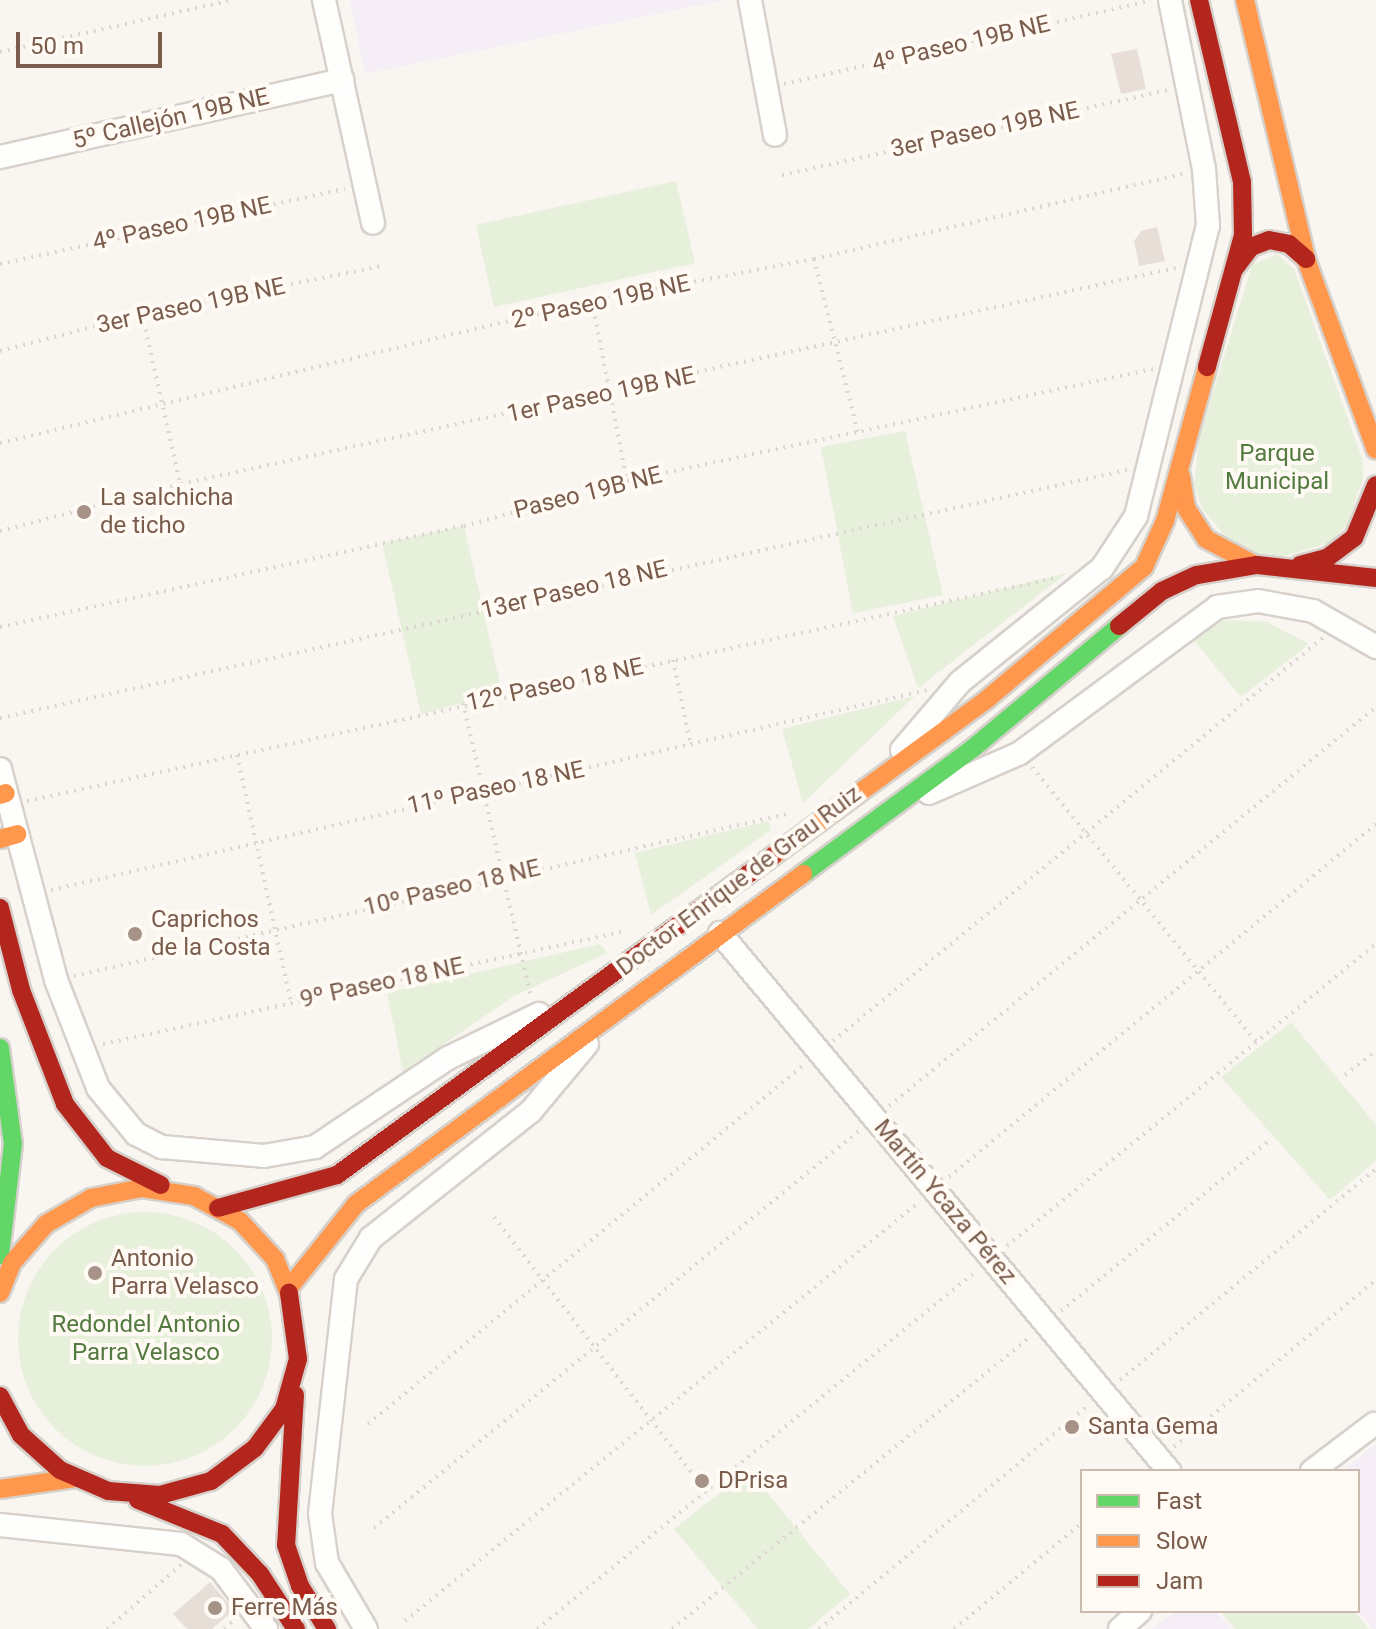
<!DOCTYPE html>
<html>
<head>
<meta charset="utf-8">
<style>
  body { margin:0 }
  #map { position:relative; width:1376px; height:1629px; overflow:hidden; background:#f9f5f0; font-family:Roboto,sans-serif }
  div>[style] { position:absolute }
  .education>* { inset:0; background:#f6eef6 }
  .green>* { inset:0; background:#e7f0db }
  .round { border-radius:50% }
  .building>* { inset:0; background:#e6ded7 }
  .path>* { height:4px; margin-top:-2px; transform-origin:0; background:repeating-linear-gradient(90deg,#dcd5d0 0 2px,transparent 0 8px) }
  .roads { filter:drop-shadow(2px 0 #d7d1cb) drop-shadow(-2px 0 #d7d1cb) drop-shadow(0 2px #d7d1cb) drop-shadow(0 -2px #d7d1cb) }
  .street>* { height:22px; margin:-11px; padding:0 11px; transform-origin:11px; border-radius:11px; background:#fefefd }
  .fast>* { height:18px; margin:-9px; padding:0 9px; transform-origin:9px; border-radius:9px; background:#63d668 }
  .slow>* { height:18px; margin:-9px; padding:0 9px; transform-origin:9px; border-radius:9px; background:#ff974d }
  .jam>* { height:18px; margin:-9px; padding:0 9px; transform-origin:9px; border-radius:9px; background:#b3261e }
  .dots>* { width:22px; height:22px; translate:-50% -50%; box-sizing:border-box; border:4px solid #fffaf3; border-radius:50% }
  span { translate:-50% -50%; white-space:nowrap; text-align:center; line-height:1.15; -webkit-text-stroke:8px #fffaf3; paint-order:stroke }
  .street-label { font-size:24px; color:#7a5c4d }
  .park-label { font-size:24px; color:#537a41 }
  .poi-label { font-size:24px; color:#7a5c4d }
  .left { translate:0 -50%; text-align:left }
  .legend { position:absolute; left:1080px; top:1469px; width:280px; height:144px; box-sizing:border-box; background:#fffaf3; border:2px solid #cabbb1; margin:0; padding:10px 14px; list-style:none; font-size:24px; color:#7a5c4d }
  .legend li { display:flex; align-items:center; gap:16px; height:40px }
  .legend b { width:40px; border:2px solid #cabbb1 }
  .scale { position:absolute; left:16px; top:32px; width:146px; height:36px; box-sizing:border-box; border:4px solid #7a5c4d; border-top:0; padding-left:10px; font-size:24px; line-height:28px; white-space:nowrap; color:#7a5c4d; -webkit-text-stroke:6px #fffaf3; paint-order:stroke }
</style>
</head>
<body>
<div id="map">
  <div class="education">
    <div style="clip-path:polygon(350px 0,725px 0,365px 74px)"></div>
    <div style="clip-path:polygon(1376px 1444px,1376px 1629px,1373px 1629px,1358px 1611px,1358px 1471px,1343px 1471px)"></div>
    <div style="clip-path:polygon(1176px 1611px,1216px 1611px,1231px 1629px,1151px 1629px)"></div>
  </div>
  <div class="green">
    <div style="clip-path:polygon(676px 181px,695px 263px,494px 307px,476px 225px)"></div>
    <div style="clip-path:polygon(1277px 254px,1294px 269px,1363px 461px,1363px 479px,1348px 524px,1329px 543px,1271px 560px,1224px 535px,1202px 508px,1194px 484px,1199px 438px,1252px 265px)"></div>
    <div style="clip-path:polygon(905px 431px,943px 595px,853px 613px,821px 447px)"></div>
    <div style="clip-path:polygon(464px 526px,502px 693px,421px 714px,382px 543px)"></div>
    <div style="clip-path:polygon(1067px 573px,918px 688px,893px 616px)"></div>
    <div style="clip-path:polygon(1225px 620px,1267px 622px,1309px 644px,1241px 697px,1190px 636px)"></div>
    <div style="clip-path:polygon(915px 696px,803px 803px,782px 729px)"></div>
    <div style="clip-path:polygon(768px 821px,771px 830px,651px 915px,635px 853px)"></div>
    <div style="clip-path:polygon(600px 944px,607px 953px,514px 996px,403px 1072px,387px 993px)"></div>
    <div style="clip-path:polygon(1291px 1022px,1376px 1125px,1376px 1160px,1330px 1200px,1221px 1077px)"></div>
    <div class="round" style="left:18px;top:1212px;width:254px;height:254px"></div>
    <div style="clip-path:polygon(749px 1470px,850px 1594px,808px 1629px,758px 1629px,674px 1529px)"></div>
    <div style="clip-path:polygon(1220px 1611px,1354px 1611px,1369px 1629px,1235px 1629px)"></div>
  </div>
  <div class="building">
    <div style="clip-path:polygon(1137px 49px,1146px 89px,1121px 94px,1111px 54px)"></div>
    <div style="clip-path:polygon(1157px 227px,1165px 261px,1139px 266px,1134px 241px,1141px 231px)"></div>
    <div style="clip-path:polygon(210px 1582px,234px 1610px,212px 1629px,187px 1629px,173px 1614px)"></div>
  </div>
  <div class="path">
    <div style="left:0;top:52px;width:239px;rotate:-12.6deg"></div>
    <div style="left:784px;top:84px;width:375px;rotate:-12.8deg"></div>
    <div style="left:782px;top:175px;width:397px;rotate:-12.4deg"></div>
    <div style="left:814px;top:259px;width:179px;rotate:75.8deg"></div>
    <div style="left:0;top:264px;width:353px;rotate:-12.3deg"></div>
    <div style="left:592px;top:301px;width:183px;rotate:79deg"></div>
    <div style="left:142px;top:314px;width:173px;rotate:77.3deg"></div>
    <div style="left:0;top:351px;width:147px;rotate:-14.6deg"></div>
    <div style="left:142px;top:314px;width:246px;rotate:-11.3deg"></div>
    <div style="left:0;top:443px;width:609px;rotate:-13.49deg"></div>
    <div style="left:592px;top:301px;width:226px;rotate:-10.7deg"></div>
    <div style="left:814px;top:259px;width:383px;rotate:-13deg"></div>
    <div style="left:0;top:531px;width:187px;rotate:-14.6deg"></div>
    <div style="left:181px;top:484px;width:1018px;rotate:-12.25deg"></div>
    <div style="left:0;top:627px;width:475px;rotate:-12.3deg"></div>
    <div style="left:464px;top:526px;width:169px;rotate:-15.4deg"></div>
    <div style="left:627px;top:481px;width:538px;rotate:-12.02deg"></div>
    <div style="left:673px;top:660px;width:88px;rotate:78.2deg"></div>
    <div style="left:463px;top:703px;width:302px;rotate:77deg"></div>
    <div style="left:0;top:718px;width:1154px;rotate:-12.41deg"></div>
    <div style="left:237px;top:755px;width:254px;rotate:77.7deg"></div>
    <div style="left:1032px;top:767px;width:355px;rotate:50.8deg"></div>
    <div style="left:27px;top:801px;width:1052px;rotate:-12.24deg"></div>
    <div style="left:51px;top:890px;width:900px;rotate:-12.85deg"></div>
    <div style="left:74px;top:976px;width:731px;rotate:-12.8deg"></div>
    <div style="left:833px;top:1041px;width:636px;rotate:-39.45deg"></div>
    <div style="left:103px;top:1044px;width:535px;rotate:-12.19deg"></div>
    <div style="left:1345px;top:1075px;width:39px;rotate:-38deg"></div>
    <div style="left:889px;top:1106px;width:630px;rotate:-39.33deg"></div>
    <div style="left:949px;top:1177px;width:554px;rotate:-39.58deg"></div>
    <div style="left:494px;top:1217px;width:346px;rotate:52.3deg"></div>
    <div style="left:1007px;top:1246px;width:477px;rotate:-39.3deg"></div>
    <div style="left:1061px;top:1311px;width:271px;rotate:-39.3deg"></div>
    <div style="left:1120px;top:1380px;width:332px;rotate:-39.5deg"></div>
    <div style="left:368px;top:1424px;width:566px;rotate:-39.48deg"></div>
    <div style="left:1174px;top:1447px;width:262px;rotate:-39.6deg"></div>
    <div style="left:374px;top:1528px;width:630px;rotate:-39.33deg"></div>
    <div style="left:405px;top:1621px;width:662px;rotate:-39.17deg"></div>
    <div style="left:107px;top:1629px;width:98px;rotate:-40.9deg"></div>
    <div style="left:224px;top:1629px;width:13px;rotate:-42deg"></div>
    <div style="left:537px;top:1629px;width:565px;rotate:-39.18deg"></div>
    <div style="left:672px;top:1629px;width:462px;rotate:-39.2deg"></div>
    <div style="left:819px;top:1629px;width:349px;rotate:-39.7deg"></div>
    <div style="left:954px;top:1629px;width:166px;rotate:-39.6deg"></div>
  </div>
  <div class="roads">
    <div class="street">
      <div style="left:324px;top:0;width:228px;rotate:77.6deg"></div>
      <div style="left:750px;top:0;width:137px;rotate:79.5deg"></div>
      <div style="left:0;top:157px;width:351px;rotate:-12.7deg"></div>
      <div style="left:902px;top:750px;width:89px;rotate:-49.5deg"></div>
      <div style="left:960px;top:682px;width:182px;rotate:-38.8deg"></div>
      <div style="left:1102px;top:568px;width:62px;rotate:-56.8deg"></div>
      <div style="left:1136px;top:516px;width:299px;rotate:-76.1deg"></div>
      <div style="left:1208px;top:226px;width:57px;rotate:-94deg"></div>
      <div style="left:1204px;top:169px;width:172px;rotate:-101.4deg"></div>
      <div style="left:0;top:769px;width:218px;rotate:75.1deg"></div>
      <div style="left:56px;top:980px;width:116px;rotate:68.7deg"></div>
      <div style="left:98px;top:1088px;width:60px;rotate:50.4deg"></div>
      <div style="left:136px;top:1134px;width:29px;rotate:27deg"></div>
      <div style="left:162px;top:1147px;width:102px;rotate:5deg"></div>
      <div style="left:264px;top:1156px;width:52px;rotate:-10deg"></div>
      <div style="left:315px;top:1147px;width:160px;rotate:-33.8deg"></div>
      <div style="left:448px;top:1058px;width:101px;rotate:-25.8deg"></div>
      <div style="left:929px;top:793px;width:99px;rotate:-23.7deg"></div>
      <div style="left:1020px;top:753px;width:245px;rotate:-36.5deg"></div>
      <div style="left:1217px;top:607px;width:41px;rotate:-8.3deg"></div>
      <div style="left:1258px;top:601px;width:56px;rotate:10.3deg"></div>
      <div style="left:1313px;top:611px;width:73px;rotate:29.7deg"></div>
      <div style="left:720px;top:933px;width:701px;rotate:50.15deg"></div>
      <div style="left:1312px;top:1471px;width:78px;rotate:-37.2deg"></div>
      <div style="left:0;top:1525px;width:182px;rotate:6deg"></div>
      <div style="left:181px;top:1544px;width:47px;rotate:32deg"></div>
      <div style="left:221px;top:1569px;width:75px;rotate:53.1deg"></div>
      <div style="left:366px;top:1629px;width:77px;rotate:-120.6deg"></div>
      <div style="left:327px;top:1563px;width:49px;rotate:-98.1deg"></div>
      <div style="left:320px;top:1514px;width:236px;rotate:-83.7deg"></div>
      <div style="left:346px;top:1279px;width:48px;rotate:-58.6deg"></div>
      <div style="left:371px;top:1238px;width:204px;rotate:-38.4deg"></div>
      <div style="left:531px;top:1111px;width:87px;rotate:-50.1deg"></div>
      <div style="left:1120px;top:1629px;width:27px;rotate:-42deg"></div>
    </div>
    <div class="fast">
      <div style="left:803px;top:874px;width:210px;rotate:-36.5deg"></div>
      <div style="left:972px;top:749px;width:192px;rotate:-39.9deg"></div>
      <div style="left:0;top:1048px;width:97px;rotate:82.3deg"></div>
      <div style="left:13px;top:1144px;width:112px;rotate:96.7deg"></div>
    </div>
    <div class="slow">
      <div style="left:1245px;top:0;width:266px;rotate:76.7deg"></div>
      <div style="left:1306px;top:259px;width:203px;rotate:69.9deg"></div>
      <div style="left:1181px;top:476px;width:32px;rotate:81deg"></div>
      <div style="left:1186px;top:508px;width:37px;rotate:57deg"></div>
      <div style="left:1206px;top:539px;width:55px;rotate:28deg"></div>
      <div style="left:0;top:795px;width:6px;rotate:-18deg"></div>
      <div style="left:0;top:839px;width:18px;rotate:-16deg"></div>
      <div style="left:773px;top:856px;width:264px;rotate:-36.2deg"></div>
      <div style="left:986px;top:700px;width:207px;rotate:-40.1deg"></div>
      <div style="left:1144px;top:567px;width:51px;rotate:-65.5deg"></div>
      <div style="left:1165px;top:521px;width:160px;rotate:-74.7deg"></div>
      <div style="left:289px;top:1288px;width:107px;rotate:-51.4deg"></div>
      <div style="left:356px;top:1204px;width:556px;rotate:-36.44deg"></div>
      <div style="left:0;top:1293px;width:32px;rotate:-68deg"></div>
      <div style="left:12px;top:1263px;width:52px;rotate:-48.9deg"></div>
      <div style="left:46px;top:1224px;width:52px;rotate:-30deg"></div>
      <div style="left:91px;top:1198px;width:52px;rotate:-11.1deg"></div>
      <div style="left:142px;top:1188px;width:53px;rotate:8.7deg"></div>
      <div style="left:194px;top:1196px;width:52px;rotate:28.5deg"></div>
      <div style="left:240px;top:1221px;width:52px;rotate:47.4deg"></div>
      <div style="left:275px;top:1259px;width:37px;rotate:68deg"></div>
      <div style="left:0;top:1489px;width:76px;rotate:-8.3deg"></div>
    </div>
    <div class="jam">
      <div style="left:1199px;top:0;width:187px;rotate:76.7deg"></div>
      <div style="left:1242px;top:182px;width:53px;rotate:88.9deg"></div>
      <div style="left:1243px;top:235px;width:137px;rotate:105.3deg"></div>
      <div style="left:1235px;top:268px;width:26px;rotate:-53deg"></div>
      <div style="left:1251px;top:247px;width:19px;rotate:-21deg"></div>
      <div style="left:1269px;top:240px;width:20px;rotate:11deg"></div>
      <div style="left:1289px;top:244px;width:23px;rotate:41deg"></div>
      <div style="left:1300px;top:565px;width:28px;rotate:-15deg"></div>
      <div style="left:1327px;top:558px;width:34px;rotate:-37deg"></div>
      <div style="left:1354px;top:538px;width:57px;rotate:-67.5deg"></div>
      <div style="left:1119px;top:626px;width:55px;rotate:-39.1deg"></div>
      <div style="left:1162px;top:591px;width:38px;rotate:-25deg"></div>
      <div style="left:1197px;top:575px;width:61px;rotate:-9.5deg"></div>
      <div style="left:1257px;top:565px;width:120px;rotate:6.2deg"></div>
      <div style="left:0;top:908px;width:85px;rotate:75.6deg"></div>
      <div style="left:21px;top:990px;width:122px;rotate:68.9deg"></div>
      <div style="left:65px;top:1104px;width:68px;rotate:52.1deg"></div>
      <div style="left:107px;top:1158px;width:60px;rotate:26.6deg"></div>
      <div style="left:218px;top:1208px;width:123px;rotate:-15.5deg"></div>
      <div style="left:337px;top:1175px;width:540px;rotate:-36.19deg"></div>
      <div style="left:295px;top:1395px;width:150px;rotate:93.4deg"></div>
      <div style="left:286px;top:1545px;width:43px;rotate:71.1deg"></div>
      <div style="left:300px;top:1586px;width:51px;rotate:57.9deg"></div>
      <div style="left:0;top:1396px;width:44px;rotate:61.7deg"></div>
      <div style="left:21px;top:1435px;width:52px;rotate:41.9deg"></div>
      <div style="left:60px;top:1470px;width:52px;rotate:23.6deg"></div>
      <div style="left:108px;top:1491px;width:52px;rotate:4.4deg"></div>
      <div style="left:160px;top:1495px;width:53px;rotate:-15.4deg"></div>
      <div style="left:211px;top:1481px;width:55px;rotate:-36.9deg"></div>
      <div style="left:255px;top:1448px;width:49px;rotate:-53.4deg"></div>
      <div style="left:284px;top:1409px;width:52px;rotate:-74.4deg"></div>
      <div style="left:298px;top:1359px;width:67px;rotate:-97.8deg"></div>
      <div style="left:138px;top:1500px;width:91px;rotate:22deg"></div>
      <div style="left:222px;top:1534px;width:55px;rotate:46.5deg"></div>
      <div style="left:260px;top:1574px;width:66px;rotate:56.8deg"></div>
    </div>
  </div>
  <div class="dots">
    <div style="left:84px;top:512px;background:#a69286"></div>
    <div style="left:135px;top:934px;background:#a69286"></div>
    <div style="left:95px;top:1273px;background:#a69286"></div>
    <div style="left:1072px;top:1427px;background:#a69286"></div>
    <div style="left:702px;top:1481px;background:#a69286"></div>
    <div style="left:215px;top:1608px;background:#a69286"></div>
  </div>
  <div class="street-label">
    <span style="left:961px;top:44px;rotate:-13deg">4º Paseo 19B NE</span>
    <span style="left:171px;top:119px;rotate:-13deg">5º Callejón 19B NE</span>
    <span style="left:985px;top:130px;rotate:-12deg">3er Paseo 19B NE</span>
    <span style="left:182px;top:224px;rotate:-12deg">4º Paseo 19B NE</span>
    <span style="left:601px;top:302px;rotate:-12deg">2º Paseo 19B NE</span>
    <span style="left:191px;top:306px;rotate:-12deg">3er Paseo 19B NE</span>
    <span style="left:601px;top:395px;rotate:-12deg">1er Paseo 19B NE</span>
    <span style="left:588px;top:493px;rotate:-14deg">Paseo 19B NE</span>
    <span style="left:574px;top:590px;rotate:-13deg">13er Paseo 18 NE</span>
    <span style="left:555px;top:685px;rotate:-12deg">12º Paseo 18 NE</span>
    <span style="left:496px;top:788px;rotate:-12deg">11º Paseo 18 NE</span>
    <span style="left:739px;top:881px;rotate:-37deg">Doctor Enrique de Grau Ruiz</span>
    <span style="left:452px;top:888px;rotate:-13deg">10º Paseo 18 NE</span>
    <span style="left:382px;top:983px;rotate:-12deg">9º Paseo 18 NE</span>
    <span style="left:945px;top:1202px;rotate:50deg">Martín Ycaza Pérez</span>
  </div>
  <div class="park-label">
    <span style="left:1277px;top:468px">Parque<br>Municipal</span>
    <span style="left:146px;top:1339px">Redondel Antonio<br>Parra Velasco</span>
  </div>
  <div class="poi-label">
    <span class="left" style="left:100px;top:512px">La salchicha<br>de ticho</span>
    <span class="left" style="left:151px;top:934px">Caprichos<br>de la Costa</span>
    <span class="left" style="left:111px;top:1273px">Antonio<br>Parra Velasco</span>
    <span class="left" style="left:1088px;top:1427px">Santa Gema</span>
    <span class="left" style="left:718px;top:1481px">DPrisa</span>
    <span class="left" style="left:231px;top:1608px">Ferre Más</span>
  </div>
  <ul class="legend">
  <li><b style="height:10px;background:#63d668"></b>Fast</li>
  <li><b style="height:10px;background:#ff974d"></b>Slow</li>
  <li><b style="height:10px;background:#b3261e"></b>Jam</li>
  </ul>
  <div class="scale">50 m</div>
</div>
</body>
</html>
